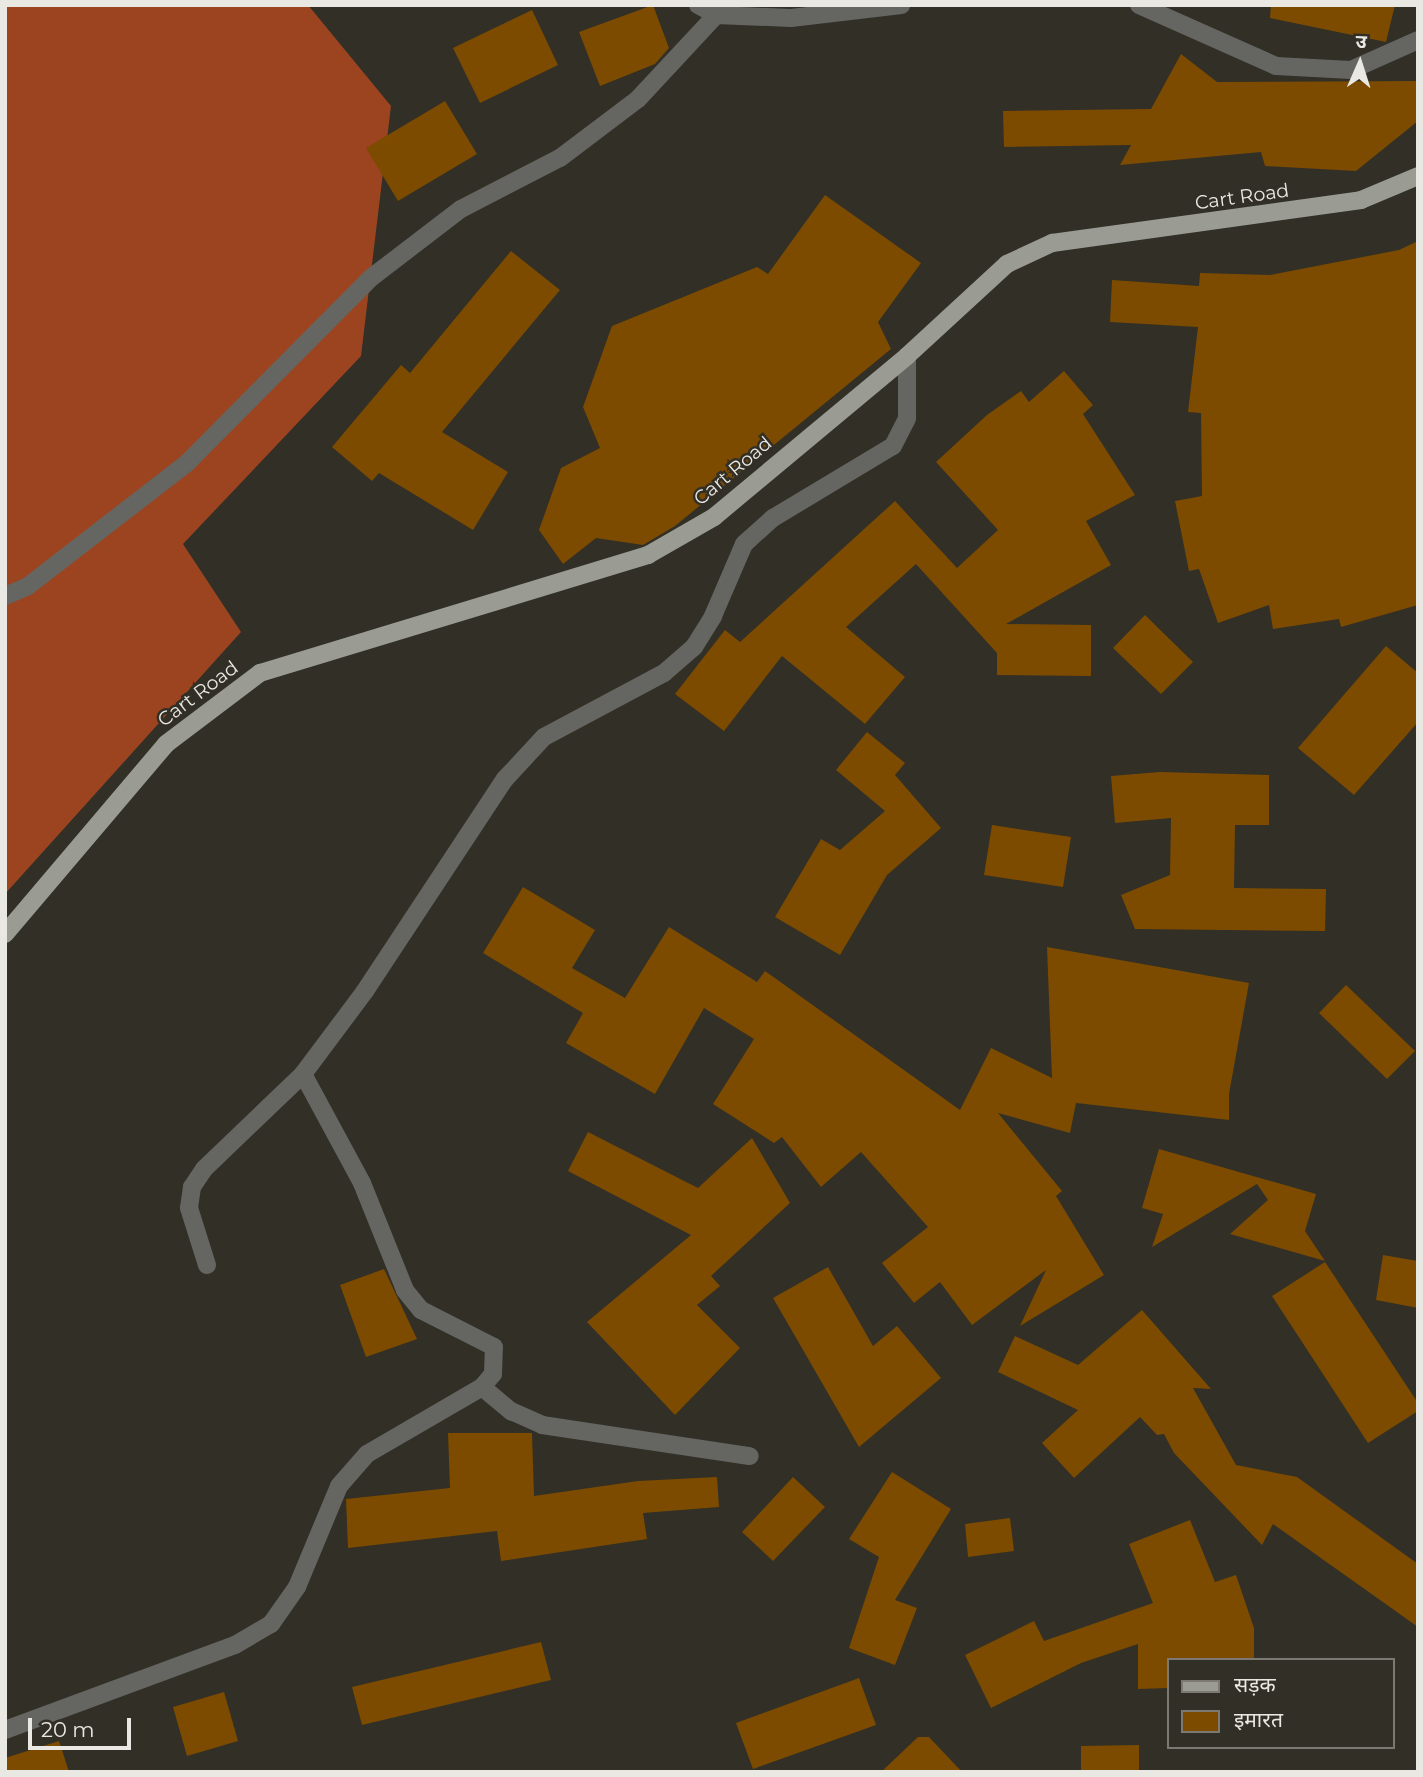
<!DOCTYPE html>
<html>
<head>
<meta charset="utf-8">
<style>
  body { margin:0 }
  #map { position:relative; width:1423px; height:1777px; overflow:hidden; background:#312f26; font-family:Montserrat,"Noto Sans Devanagari",sans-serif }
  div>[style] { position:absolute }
  .forest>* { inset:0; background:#9c4420 }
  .building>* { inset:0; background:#7c4b00 }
  .minor>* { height:18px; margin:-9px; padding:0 9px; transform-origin:9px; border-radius:9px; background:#656662 }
  .major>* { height:18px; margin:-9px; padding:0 9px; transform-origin:9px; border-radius:9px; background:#9a9c94 }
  span { translate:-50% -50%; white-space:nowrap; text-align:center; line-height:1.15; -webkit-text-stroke:5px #312f26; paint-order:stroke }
  .street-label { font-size:19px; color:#eae8e3 }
  .frame { position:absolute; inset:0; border:7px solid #eae8e3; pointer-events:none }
  .legend { position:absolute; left:1167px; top:1658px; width:228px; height:91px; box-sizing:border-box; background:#312f26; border:2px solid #7b7972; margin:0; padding:9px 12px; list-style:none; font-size:21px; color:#eae8e3 }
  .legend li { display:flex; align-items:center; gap:14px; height:35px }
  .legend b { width:35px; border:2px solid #7b7972 }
  .north { position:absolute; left:1325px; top:28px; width:70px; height:70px; -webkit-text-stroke:5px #312f26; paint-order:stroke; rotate:3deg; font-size:19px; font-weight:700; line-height:28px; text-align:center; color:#eae8e3 }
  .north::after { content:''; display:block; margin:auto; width:24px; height:32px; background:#eae8e3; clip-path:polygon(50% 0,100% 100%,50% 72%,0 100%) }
  .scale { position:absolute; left:28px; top:1718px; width:103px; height:32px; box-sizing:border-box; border:4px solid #eae8e3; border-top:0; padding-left:9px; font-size:21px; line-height:24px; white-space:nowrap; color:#eae8e3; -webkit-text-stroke:5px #312f26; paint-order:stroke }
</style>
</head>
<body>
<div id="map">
  <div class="forest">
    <div style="clip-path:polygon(5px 5px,308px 5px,391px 106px,361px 356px,183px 544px,241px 632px,5px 894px)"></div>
  </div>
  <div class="building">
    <div style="clip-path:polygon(653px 5px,669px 48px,655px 64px,600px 86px,579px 32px)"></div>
    <div style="clip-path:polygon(1271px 5px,1395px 5px,1386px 42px,1270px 18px)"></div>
    <div style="clip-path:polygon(532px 10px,558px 65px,480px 103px,453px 48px)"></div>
    <div style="clip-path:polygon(1181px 54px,1217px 82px,1418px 81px,1418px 121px,1356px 171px,1265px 166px,1261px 152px,1120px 165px,1131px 145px,1004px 147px,1003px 111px,1151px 109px)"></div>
    <div style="clip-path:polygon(445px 101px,477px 154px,398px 201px,366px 148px)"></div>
    <div style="clip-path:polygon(825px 195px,921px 263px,878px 322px,891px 349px,675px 526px,643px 545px,596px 538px,563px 564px,539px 530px,561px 468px,600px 448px,583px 407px,612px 326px,757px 267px,768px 274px)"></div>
    <div style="clip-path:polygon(1418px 241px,1418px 605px,1341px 627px,1339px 619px,1273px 629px,1269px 605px,1218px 623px,1199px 569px,1189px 571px,1175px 501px,1202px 496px,1201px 413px,1188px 412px,1198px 327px,1110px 322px,1112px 280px,1199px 286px,1200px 273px,1270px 275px,1399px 250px)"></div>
    <div style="clip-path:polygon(511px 251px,560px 290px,442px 432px,508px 472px,473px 530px,379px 473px,372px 481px,332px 447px,401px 365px,410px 373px)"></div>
    <div style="clip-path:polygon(1064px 371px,1093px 405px,1083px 414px,1135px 495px,1086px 521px,1111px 565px,1006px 624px,1091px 625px,1091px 676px,997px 675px,997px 653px,916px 564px,846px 627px,905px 677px,865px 724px,782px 656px,724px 731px,675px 694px,725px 630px,740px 642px,895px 501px,957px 568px,998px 530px,936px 462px,987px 415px,1021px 391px,1029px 402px)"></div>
    <div style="clip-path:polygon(1145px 615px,1193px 662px,1161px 694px,1113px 648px)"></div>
    <div style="clip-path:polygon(1386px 646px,1418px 673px,1418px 722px,1354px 795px,1298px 748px)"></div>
    <div style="clip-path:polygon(867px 732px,905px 763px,895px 775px,941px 828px,887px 875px,840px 955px,775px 917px,821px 839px,840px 850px,885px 811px,836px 770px)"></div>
    <div style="clip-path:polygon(1160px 772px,1269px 775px,1269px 825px,1235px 825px,1234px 888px,1326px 889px,1325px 931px,1135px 929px,1121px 895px,1170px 875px,1171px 818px,1115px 823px,1111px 776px)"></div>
    <div style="clip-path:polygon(992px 825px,1071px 837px,1063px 887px,984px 875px)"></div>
    <div style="clip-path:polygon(523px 887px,595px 930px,572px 968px,625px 998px,669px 927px,757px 982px,765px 971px,960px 1110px,991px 1048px,1052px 1078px,1047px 947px,1249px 983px,1229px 1094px,1229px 1120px,1076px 1103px,1070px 1133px,998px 1113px,1062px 1191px,1056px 1196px,1104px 1275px,1020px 1326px,1046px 1270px,972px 1325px,940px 1282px,914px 1303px,882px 1263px,928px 1227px,861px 1152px,821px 1187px,782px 1137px,774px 1143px,713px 1104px,754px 1039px,704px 1008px,655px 1094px,566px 1043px,583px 1013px,483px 953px)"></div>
    <div style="clip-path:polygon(1346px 985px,1415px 1051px,1387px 1079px,1319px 1013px)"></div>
    <div style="clip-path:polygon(588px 1132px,698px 1188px,752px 1138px,790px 1203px,711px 1276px,720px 1286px,697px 1305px,740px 1348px,675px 1415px,587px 1322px,691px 1235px,568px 1171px)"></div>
    <div style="clip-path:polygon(1159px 1149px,1316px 1194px,1305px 1231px,1325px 1261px,1230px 1234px,1268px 1200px,1257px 1184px,1152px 1247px,1163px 1214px,1142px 1208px)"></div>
    <div style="clip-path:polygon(1383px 1255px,1418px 1261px,1418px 1308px,1376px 1300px)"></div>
    <div style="clip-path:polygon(1325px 1262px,1418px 1403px,1418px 1411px,1368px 1443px,1272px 1296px)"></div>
    <div style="clip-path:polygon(828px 1267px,873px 1346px,897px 1326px,941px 1378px,859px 1447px,773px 1298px)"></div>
    <div style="clip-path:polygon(384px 1269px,417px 1339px,366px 1357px,340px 1285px)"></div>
    <div style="clip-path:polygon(1142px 1310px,1211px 1389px,1193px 1388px,1236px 1465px,1297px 1477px,1418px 1564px,1418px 1627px,1273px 1524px,1262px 1545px,1174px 1453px,1164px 1434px,1157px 1435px,1140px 1417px,1074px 1478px,1042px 1443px,1078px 1410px,998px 1372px,1015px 1336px,1078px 1365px)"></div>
    <div style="clip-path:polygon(448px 1433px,532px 1433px,534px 1496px,638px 1481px,717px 1477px,719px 1507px,643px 1513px,647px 1539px,501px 1561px,497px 1531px,348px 1548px,346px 1499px,450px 1488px)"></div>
    <div style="clip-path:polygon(892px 1472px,951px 1509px,895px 1600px,917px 1608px,895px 1665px,849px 1648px,879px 1557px,849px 1539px)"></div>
    <div style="clip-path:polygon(793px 1477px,825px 1507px,773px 1561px,742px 1532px)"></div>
    <div style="clip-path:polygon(1010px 1518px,1014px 1551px,968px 1557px,965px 1524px)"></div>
    <div style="clip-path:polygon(1190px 1520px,1215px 1582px,1236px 1575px,1254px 1628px,1254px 1660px,1169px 1660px,1169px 1688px,1138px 1689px,1138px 1644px,1081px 1663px,991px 1708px,965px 1655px,1034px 1621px,1044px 1641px,1153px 1603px,1129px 1544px)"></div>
    <div style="clip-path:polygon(541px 1642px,551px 1680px,362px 1725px,352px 1687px)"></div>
    <div style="clip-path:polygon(859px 1678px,876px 1725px,753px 1769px,736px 1723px)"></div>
    <div style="clip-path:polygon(224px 1692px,238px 1741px,187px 1756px,173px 1707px)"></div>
    <div style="clip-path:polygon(918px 1737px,929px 1737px,962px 1772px,881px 1772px)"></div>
    <div style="clip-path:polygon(59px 1741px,69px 1772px,5px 1772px,5px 1758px)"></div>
    <div style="clip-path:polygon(1139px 1745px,1139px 1772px,1081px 1772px,1081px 1746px)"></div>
  </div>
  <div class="minor">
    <div style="left:698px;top:5px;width:21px;rotate:29deg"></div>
    <div style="left:716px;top:15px;width:75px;rotate:2.3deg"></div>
    <div style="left:791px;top:18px;width:111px;rotate:-6.7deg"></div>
    <div style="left:1139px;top:5px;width:150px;rotate:24deg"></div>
    <div style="left:1276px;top:66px;width:75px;rotate:3.1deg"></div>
    <div style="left:1351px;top:70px;width:73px;rotate:-24.1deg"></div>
    <div style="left:5px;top:596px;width:25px;rotate:-23deg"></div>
    <div style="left:28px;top:586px;width:201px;rotate:-37.7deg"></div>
    <div style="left:187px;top:463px;width:262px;rotate:-45.2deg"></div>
    <div style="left:372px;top:277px;width:112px;rotate:-37.4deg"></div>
    <div style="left:461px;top:209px;width:111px;rotate:-27.3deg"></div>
    <div style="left:560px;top:158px;width:98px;rotate:-37.1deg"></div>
    <div style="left:638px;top:99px;width:115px;rotate:-47.1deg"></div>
    <div style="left:207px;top:1265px;width:60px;rotate:-107.5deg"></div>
    <div style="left:189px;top:1208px;width:21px;rotate:-82deg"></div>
    <div style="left:192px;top:1187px;width:22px;rotate:-56deg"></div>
    <div style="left:204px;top:1169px;width:137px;rotate:-43.8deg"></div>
    <div style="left:303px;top:1074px;width:104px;rotate:-53.2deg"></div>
    <div style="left:365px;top:991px;width:254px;rotate:-56.6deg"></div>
    <div style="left:505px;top:779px;width:57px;rotate:-47.1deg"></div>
    <div style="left:544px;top:737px;width:136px;rotate:-28.1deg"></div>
    <div style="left:664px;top:673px;width:40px;rotate:-41deg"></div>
    <div style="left:694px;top:647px;width:36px;rotate:-58deg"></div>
    <div style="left:713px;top:616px;width:78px;rotate:-66.7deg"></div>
    <div style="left:744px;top:544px;width:39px;rotate:-42deg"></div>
    <div style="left:773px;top:518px;width:140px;rotate:-31deg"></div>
    <div style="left:893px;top:446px;width:31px;rotate:-63deg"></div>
    <div style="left:907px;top:418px;width:62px;rotate:-90deg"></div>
    <div style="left:482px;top:1387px;width:38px;rotate:40deg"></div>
    <div style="left:511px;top:1411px;width:34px;rotate:24deg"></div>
    <div style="left:542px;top:1425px;width:210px;rotate:8.5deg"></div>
    <div style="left:5px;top:1730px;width:245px;rotate:-20.3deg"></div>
    <div style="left:235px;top:1645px;width:42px;rotate:-30.3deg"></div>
    <div style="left:271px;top:1624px;width:45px;rotate:-54.9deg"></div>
    <div style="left:297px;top:1587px;width:109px;rotate:-67.4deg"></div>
    <div style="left:339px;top:1486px;width:43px;rotate:-48.8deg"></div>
    <div style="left:367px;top:1454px;width:133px;rotate:-30.2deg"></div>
    <div style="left:482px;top:1387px;width:17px;rotate:-50deg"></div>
    <div style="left:493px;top:1374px;width:27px;rotate:-88deg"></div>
    <div style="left:494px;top:1347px;width:82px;rotate:-153.1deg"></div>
    <div style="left:421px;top:1310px;width:26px;rotate:-129deg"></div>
    <div style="left:405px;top:1290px;width:115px;rotate:-111.9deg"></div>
    <div style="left:362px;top:1183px;width:124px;rotate:-118.4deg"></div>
  </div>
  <div class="major">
    <div style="left:5px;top:934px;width:249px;rotate:-49.7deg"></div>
    <div style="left:166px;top:744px;width:118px;rotate:-37.1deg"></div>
    <div style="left:260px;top:673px;width:406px;rotate:-16.9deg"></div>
    <div style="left:648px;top:555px;width:76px;rotate:-29.9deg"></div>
    <div style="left:714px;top:517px;width:251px;rotate:-39.8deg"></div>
    <div style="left:907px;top:356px;width:136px;rotate:-42.6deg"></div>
    <div style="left:1007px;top:264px;width:50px;rotate:-25deg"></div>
    <div style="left:1052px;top:243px;width:312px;rotate:-7.9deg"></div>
    <div style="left:1361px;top:200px;width:62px;rotate:-22.8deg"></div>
  </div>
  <div class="street-label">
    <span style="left:1242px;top:197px;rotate:-8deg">Cart Road</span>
    <span style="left:733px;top:471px;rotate:-40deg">Cart Road</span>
    <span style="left:198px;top:694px;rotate:-37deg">Cart Road</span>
  </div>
  <div class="frame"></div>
  <ul class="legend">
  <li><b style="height:9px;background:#9a9c94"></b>सड़क</li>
  <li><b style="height:19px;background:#7c4b00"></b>इमारत</li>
  </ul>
  <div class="north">उ</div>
  <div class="scale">20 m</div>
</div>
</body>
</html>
